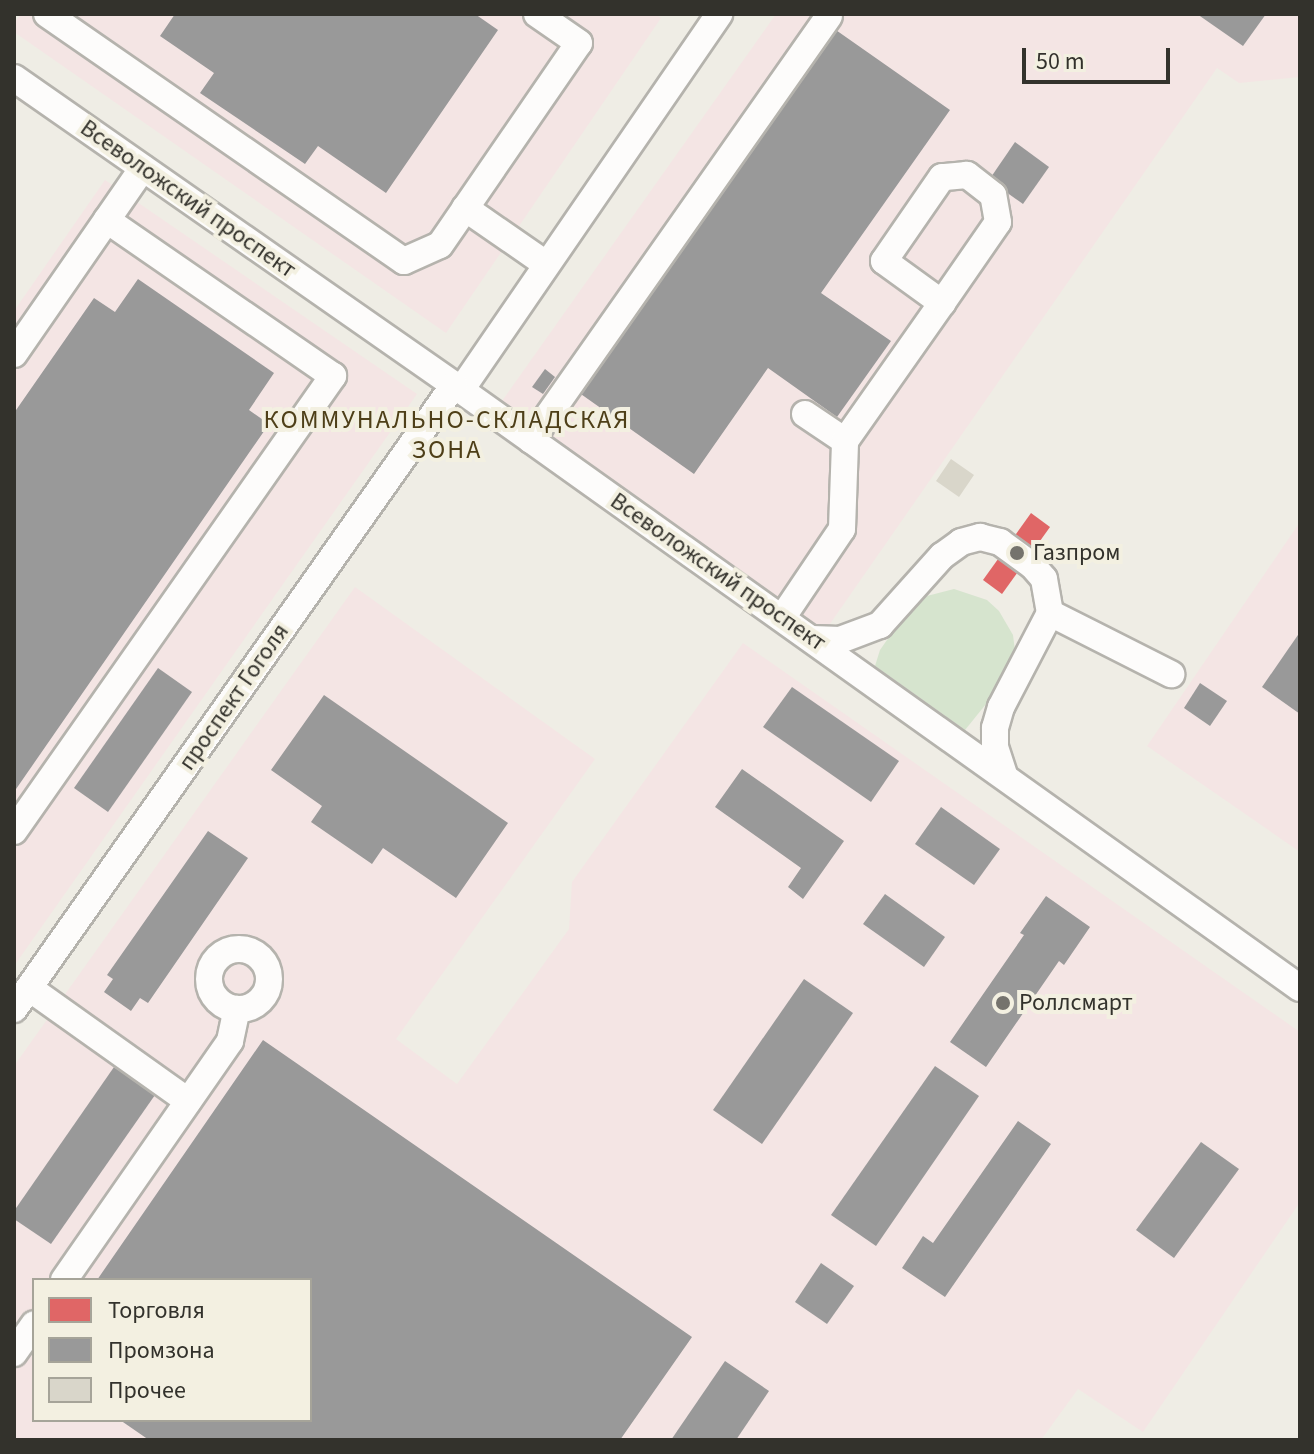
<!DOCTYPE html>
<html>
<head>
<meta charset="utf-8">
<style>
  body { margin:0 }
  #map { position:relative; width:1314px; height:1454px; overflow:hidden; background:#efede5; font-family:"Source Sans 3",sans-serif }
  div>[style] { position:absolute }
  .industrial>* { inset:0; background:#f4e5e4 }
  .green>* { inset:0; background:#d6e4ce }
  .shops>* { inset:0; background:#e06666 }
  .industry>* { inset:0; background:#999 }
  .building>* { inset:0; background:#d9d6ca }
  .roads { filter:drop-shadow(2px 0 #b5b3ad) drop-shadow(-2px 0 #b5b3ad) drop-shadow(0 2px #b5b3ad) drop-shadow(0 -2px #b5b3ad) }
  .minor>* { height:26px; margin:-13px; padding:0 13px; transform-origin:13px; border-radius:13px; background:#fdfcfb }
  .minor>.ring { margin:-13px; padding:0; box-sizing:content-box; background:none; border:26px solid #fdfcfb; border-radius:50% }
  .dots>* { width:22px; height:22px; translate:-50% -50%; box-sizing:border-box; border:4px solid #f3f0e1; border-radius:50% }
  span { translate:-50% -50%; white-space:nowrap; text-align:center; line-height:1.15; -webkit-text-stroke:8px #f3f0e1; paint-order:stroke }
  .street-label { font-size:24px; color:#33322c }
  .poi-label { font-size:24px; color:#33322c }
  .left { translate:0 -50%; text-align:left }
  .neighbourhood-label { font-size:26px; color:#4e3f18; letter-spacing:2px }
  .frame { position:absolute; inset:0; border:16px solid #33322c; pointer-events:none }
  .legend { position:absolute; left:32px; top:1278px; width:280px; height:144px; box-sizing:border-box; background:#f3f0e1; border:2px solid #a6a499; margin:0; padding:10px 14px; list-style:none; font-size:24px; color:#33322c }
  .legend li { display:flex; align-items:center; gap:16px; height:40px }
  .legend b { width:40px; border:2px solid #a6a499 }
  .scale { position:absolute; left:1022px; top:48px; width:148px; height:36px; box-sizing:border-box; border:4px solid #33322c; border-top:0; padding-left:10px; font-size:24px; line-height:28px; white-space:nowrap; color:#33322c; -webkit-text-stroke:6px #f3f0e1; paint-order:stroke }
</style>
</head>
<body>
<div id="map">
  <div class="industrial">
    <div style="clip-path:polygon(21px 14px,655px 14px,661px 18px,446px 333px,14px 32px,14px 23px)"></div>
    <div style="clip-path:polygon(776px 14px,1300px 14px,1300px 77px,1239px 83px,1217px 68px,825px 631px,502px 401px)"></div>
    <div style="clip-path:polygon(105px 180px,417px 394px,14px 966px,14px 311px)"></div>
    <div style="clip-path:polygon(1300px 522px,1300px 852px,1147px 746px)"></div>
    <div style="clip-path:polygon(evenodd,355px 587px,595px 759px,396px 1039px,457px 1084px,569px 929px,572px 882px,743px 643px,1300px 1032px,1300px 1202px,1143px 1432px,1078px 1389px,1041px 1440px,14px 1440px,14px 1066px,355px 587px,34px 1280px,310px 1280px,310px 1420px,34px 1420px,34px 1280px)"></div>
  </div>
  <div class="green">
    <div style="clip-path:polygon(954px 589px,987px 600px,999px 611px,1013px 635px,1015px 651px,999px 688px,965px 730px,875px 666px,880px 650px,910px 607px,923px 597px)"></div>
  </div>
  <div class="shops">
    <div style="clip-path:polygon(1031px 513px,1050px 527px,1002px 594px,983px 580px)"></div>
  </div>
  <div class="industry">
    <div style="clip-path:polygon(175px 14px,475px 14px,498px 30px,386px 193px,318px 146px,305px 164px,200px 93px,214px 73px,160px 36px)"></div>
    <div style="clip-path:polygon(1197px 14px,1266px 14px,1243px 46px)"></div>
    <div style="clip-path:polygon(833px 28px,950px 110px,821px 293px,891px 341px,837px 417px,768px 368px,694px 474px,578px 392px)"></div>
    <div style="clip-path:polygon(1015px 142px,1049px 167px,1023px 204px,989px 180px)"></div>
    <div style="clip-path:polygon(138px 279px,274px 373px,249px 410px,269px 424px,14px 792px,14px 413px,94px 298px,115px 312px)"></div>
    <div style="clip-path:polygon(545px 369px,555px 377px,543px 394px,532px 387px)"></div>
    <div style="clip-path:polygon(1300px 632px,1300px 714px,1262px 687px)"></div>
    <div style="clip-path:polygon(158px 668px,192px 692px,108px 812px,74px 788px)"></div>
    <div style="clip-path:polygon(1200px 683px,1227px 701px,1210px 726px,1184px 708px)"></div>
    <div style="clip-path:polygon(792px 687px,899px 761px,871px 802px,763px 727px)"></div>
    <div style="clip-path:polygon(324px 695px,508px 823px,456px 898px,383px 848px,372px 864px,311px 822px,322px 806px,271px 770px)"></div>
    <div style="clip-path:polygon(742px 769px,844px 841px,803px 899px,788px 887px,801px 868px,715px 807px)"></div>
    <div style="clip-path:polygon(941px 807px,1000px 849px,974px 885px,915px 844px)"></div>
    <div style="clip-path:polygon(208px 831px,248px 858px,148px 1003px,140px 998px,131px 1011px,104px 992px,113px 979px,107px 975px)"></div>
    <div style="clip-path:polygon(885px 894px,945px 937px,924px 967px,863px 924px)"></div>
    <div style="clip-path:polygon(1046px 896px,1090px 927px,1064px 965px,1059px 961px,986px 1067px,950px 1042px,1024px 935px,1020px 933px)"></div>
    <div style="clip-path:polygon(804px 979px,853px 1013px,762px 1144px,713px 1110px)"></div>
    <div style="clip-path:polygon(263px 1040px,692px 1337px,620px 1440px,149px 1440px,120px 1420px,310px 1420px,310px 1280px,97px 1280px)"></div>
    <div style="clip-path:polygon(935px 1066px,979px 1096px,876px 1246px,831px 1215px)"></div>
    <div style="clip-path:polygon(114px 1067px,155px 1095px,51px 1244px,14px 1219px,14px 1211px)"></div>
    <div style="clip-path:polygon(1018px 1121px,1051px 1144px,945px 1297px,902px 1268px,923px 1236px,933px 1243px)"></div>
    <div style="clip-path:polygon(1201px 1142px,1239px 1169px,1174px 1258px,1136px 1230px)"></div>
    <div style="clip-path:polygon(821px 1263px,854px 1286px,827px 1324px,795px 1302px)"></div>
    <div style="clip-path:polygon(725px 1361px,769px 1391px,736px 1440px,671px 1440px)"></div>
  </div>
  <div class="building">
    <div style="clip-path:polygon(951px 459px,974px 475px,959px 497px,936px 481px)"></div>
  </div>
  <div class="roads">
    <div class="minor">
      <div style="left:47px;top:14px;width:434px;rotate:34.7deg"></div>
      <div style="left:404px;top:261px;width:39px;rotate:-24deg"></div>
      <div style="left:440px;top:245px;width:245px;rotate:-55.5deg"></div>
      <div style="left:579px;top:43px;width:51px;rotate:-145.4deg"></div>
      <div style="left:14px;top:78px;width:537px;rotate:34.9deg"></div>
      <div style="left:454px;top:385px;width:1039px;rotate:35.48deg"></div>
      <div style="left:465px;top:208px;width:98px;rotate:34.7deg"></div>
      <div style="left:14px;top:354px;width:226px;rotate:-55.3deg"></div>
      <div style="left:461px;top:390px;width:456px;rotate:-55.5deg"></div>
      <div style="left:805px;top:414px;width:48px;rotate:34deg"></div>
      <div style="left:531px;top:440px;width:518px;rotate:-54.9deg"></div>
      <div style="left:1050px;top:613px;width:136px;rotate:26.8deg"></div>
      <div style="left:782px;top:618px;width:107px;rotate:-56deg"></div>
      <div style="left:842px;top:529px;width:88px;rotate:-88deg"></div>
      <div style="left:845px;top:441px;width:169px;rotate:-54.9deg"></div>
      <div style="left:942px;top:303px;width:98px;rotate:-55.3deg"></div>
      <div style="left:998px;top:222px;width:27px;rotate:-100deg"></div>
      <div style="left:993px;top:195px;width:33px;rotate:-142deg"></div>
      <div style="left:967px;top:175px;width:25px;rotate:175deg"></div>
      <div style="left:942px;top:177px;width:102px;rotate:124.6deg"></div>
      <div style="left:884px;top:261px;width:72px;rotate:35.9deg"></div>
      <div style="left:812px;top:639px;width:28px;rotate:2deg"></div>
      <div style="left:840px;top:640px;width:43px;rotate:-20.6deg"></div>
      <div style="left:880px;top:625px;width:93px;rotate:-48.1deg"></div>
      <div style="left:942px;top:556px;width:24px;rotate:-36deg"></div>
      <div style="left:961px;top:542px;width:20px;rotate:-15deg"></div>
      <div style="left:980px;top:537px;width:21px;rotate:14deg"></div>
      <div style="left:1000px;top:542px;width:39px;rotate:36deg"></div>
      <div style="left:1032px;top:565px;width:18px;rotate:49deg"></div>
      <div style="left:1044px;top:579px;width:35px;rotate:80deg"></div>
      <div style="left:1050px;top:613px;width:106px;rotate:117.5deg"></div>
      <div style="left:1001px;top:707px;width:22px;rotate:106deg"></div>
      <div style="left:995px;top:728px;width:19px;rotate:90deg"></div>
      <div style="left:995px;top:747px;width:29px;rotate:72deg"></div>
      <div style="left:14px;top:831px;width:556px;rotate:-54.97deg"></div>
      <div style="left:333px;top:376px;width:275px;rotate:-145.4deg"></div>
      <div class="ring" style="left:209px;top:949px;width:34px;height:34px"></div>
      <div style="left:29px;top:988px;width:195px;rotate:35.4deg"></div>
      <div style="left:14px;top:1009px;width:764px;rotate:-54.81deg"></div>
      <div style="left:64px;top:1280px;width:291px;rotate:-55.2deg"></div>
      <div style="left:230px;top:1041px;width:33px;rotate:-78deg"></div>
      <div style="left:14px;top:1353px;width:35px;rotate:-55deg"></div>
    </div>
  </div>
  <div class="dots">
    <div style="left:1017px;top:553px;background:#75736d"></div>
    <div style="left:1003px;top:1003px;background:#75736d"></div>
  </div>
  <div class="street-label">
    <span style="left:188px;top:199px;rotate:35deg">Всеволожский проспект</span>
    <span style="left:718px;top:572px;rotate:35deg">Всеволожский проспект</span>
    <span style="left:234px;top:697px;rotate:-55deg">проспект Гоголя</span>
  </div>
  <div class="poi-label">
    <span class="left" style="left:1033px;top:553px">Газпром</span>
    <span class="left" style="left:1019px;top:1003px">Роллсмарт</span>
  </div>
  <div class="neighbourhood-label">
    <span style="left:447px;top:435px">КОММУНАЛЬНО-СКЛАДСКАЯ<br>ЗОНА</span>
  </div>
  <div class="frame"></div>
  <ul class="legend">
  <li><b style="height:22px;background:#e06666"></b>Торговля</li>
  <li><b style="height:22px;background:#999"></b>Промзона</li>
  <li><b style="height:22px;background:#d9d6ca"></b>Прочее</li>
  </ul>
  <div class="scale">50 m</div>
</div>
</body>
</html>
